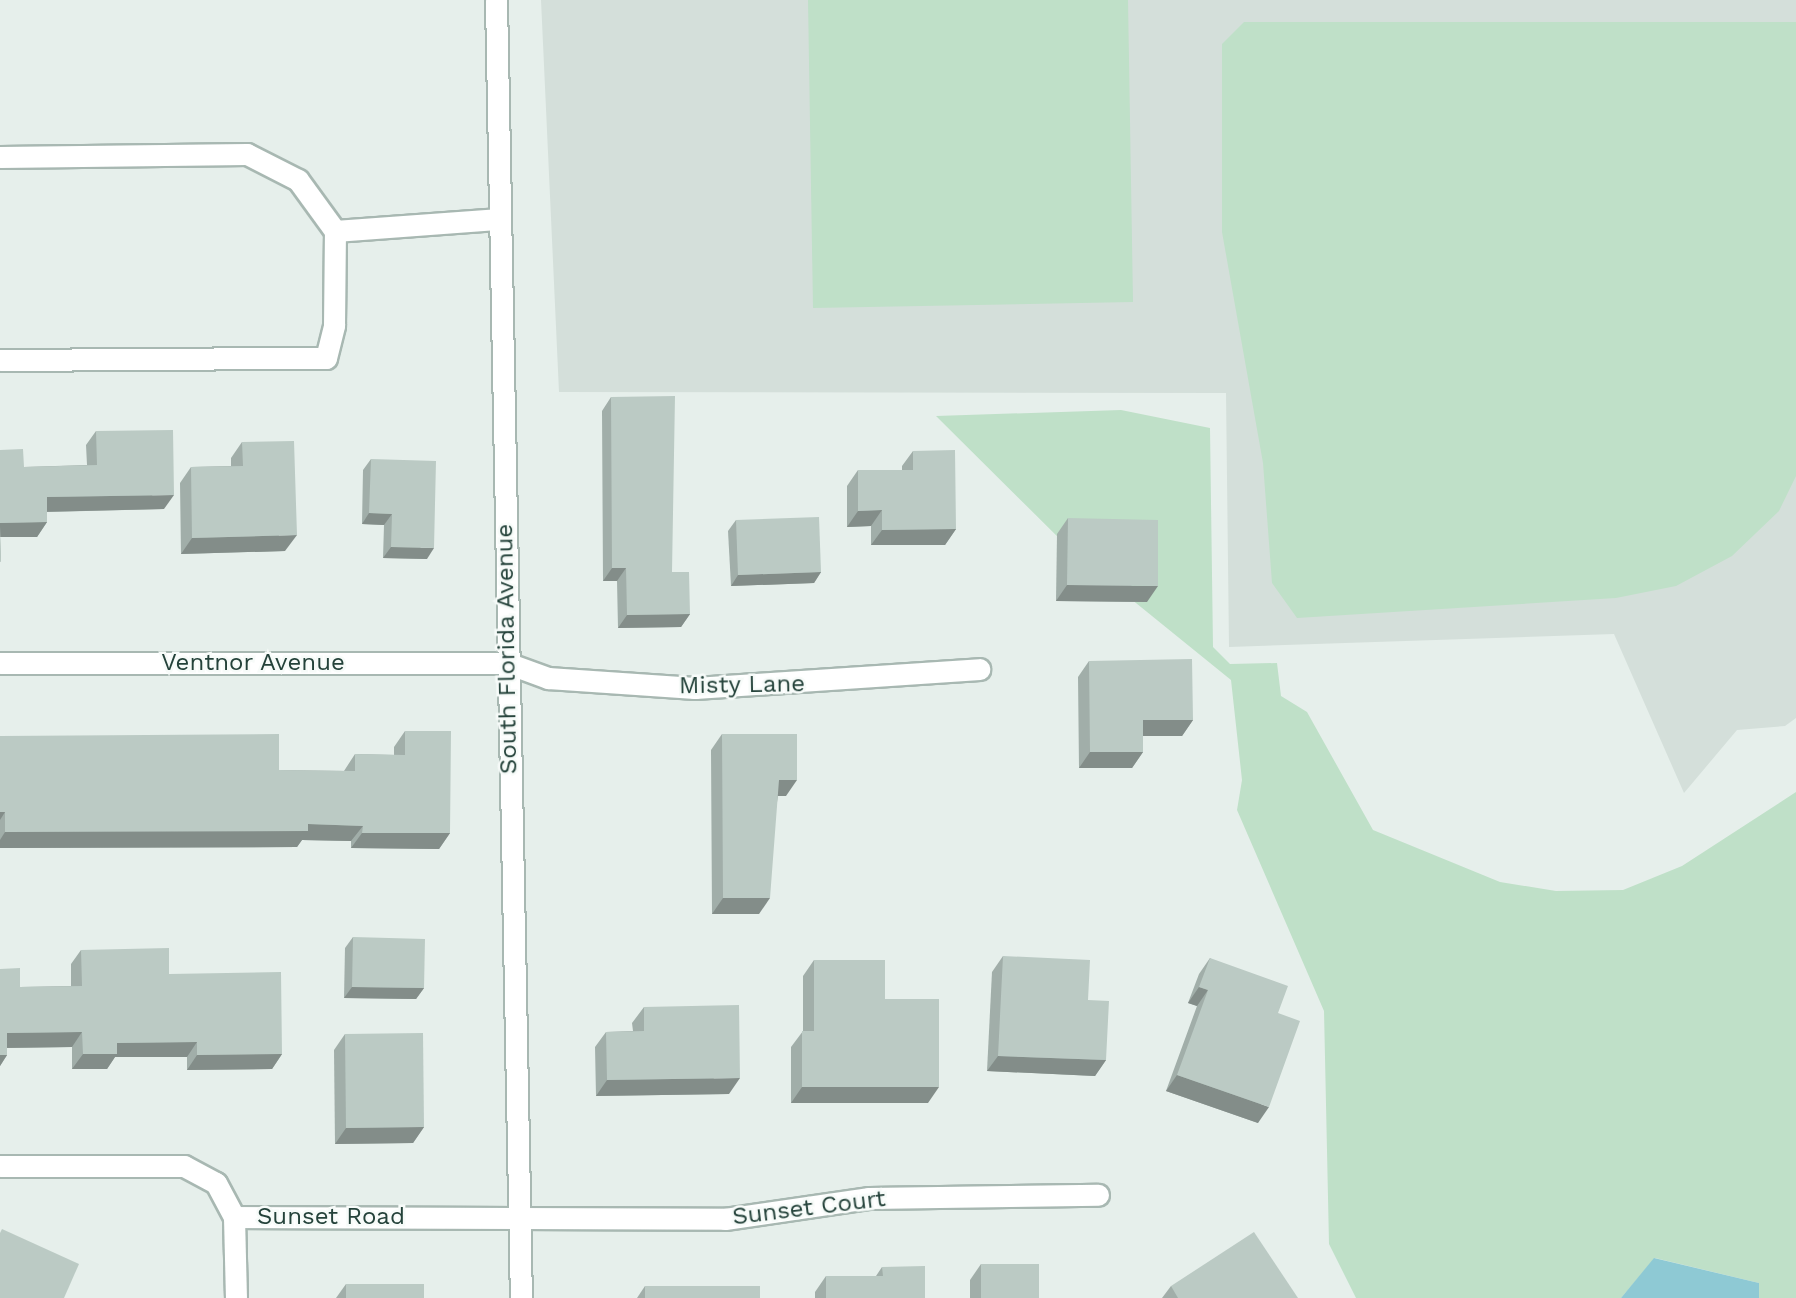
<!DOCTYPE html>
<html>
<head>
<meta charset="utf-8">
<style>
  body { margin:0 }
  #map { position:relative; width:1796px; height:1298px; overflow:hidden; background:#e6efeb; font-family:"Work Sans",sans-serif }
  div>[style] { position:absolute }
  .built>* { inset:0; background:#d4dfda }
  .green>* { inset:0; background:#bfe0c8 }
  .water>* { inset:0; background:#8ec9d4 }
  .roads { filter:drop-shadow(2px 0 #a8b8b2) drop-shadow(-2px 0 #a8b8b2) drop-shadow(0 2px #a8b8b2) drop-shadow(0 -2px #a8b8b2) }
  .minor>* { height:21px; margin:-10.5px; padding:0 10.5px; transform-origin:10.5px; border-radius:10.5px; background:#fff }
  .tertiary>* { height:21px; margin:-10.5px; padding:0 10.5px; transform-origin:10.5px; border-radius:10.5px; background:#fff }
  .wall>* { inset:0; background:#a1aea9 }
  .shaded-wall>* { inset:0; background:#838d89 }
  .building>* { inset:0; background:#bbcac4 }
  span { translate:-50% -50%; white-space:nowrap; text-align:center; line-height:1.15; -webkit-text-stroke:5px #f7fbf9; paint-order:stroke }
  .street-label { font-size:24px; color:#24423a }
</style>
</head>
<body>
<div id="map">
  <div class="built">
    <div style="clip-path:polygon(541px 0,1796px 0,1796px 718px,1785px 726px,1737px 730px,1684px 793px,1614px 634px,1229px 647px,1226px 393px,559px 392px)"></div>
  </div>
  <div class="green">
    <div style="clip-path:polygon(808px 0,1128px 0,1133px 302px,813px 308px)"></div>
    <div style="clip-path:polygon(1244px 22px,1796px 22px,1796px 476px,1779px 511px,1732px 556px,1676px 586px,1616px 598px,1297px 618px,1272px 583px,1263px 463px,1222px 232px,1222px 44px)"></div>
    <div style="clip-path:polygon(1121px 410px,1210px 428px,1213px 647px,1230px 664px,1277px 663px,1281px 696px,1307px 712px,1373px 830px,1500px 882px,1556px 891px,1623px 890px,1682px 866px,1796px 792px,1796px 1298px,1759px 1298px,1759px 1283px,1655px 1258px,1621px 1298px,1356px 1298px,1329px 1244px,1324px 1011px,1237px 810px,1242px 780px,1231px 680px,1073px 552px,936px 416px)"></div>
  </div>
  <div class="water">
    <div style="clip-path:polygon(1654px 1258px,1759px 1283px,1759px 1298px,1621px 1298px)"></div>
  </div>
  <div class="roads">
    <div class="minor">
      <div style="left:0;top:157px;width:247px;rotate:-0.7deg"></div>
      <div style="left:247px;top:154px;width:57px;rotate:27deg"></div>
      <div style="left:298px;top:180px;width:63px;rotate:54deg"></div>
      <div style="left:0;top:360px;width:326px;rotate:-0.4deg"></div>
      <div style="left:326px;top:358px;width:34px;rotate:-76deg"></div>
      <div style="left:334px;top:325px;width:94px;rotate:-89.4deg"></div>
      <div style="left:335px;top:231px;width:165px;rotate:-4.2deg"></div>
      <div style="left:0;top:663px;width:507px"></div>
      <div style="left:507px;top:663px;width:44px;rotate:20.1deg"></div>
      <div style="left:548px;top:678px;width:147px;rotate:3.9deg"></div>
      <div style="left:695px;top:688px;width:285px;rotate:-3.8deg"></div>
      <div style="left:0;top:1166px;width:184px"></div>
      <div style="left:184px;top:1166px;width:36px;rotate:28deg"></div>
      <div style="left:216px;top:1183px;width:38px;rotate:62deg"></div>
      <div style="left:234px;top:1217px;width:491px;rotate:0.2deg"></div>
      <div style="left:725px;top:1219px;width:146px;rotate:-8.3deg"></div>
      <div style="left:869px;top:1198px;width:229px;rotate:-0.8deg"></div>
      <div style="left:234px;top:1217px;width:81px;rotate:88.6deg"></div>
    </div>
    <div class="tertiary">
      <div style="left:496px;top:0;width:1298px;rotate:88.9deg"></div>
    </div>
  </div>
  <div class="wall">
    <div style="clip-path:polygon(611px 397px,672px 572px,690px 614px,681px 627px,618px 628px,617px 581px,603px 581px,602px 411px)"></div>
    <div style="clip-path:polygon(96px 431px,164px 509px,47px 512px,47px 522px,37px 537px,0 537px,1px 561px,0 562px,0 450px,24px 467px,87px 465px,86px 445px)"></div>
    <div style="clip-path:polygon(242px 442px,285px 551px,181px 554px,180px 483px,191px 467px,231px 466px,231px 458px)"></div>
    <div style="clip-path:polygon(913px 451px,956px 529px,945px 545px,871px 545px,871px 526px,847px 527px,847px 486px,858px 470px,902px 470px,902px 466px)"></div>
    <div style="clip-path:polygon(371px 459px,427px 559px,383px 558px,384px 525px,362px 524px,363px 470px)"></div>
    <div style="clip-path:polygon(1068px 518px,1147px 602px,1056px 601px,1057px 534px)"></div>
    <div style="clip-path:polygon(736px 520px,821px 572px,814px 583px,731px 586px,728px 531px)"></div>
    <div style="clip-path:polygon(1089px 661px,1193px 720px,1182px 736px,1143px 736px,1143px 752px,1132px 768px,1079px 768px,1078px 677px)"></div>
    <div style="clip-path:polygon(405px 731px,450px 833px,439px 849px,351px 848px,351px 841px,302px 840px,297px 847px,0 848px,0 736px,279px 770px,344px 771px,355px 754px,394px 755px,394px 747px)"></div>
    <div style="clip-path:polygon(722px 734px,786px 796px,778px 796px,759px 914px,712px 914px,711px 750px)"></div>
    <div style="clip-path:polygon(353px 937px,424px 988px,416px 999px,344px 998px,345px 948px)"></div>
    <div style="clip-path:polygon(81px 950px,169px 974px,282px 1054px,272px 1069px,187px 1070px,187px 1057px,115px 1057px,107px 1069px,72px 1069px,72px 1047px,7px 1048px,7px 1055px,0 1066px,0 969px,20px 987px,71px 986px,71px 964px)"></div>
    <div style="clip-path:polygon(1003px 956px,1088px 1000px,1106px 1060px,1095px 1076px,987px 1071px,992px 972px)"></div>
    <div style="clip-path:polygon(1210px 958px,1278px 1013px,1258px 1123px,1166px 1091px,1197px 1006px,1188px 1003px,1199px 974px)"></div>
    <div style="clip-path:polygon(814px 960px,885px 999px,928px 1103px,791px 1103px,791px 1047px,803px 1031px,803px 976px)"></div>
    <div style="clip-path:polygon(644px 1007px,729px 1094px,596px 1096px,595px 1047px,606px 1032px,633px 1031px,632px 1023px)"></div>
    <div style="clip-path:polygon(345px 1034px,424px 1127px,413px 1143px,335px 1144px,334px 1050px)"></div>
    <div style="clip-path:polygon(981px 1264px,1039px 1298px,970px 1298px,970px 1280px)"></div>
    <div style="clip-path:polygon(882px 1267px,925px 1298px,815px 1298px,815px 1292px,826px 1276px,876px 1276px)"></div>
    <div style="clip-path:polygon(346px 1284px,424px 1298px,336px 1298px)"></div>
    <div style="clip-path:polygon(645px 1286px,760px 1298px,637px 1298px)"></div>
    <div style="clip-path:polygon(1171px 1286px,1298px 1298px,1162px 1298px)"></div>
  </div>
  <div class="shaded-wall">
    <div style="clip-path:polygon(174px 495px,164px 509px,37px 512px,47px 497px)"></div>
    <div style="clip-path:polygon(882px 510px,871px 526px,847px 527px,858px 511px)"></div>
    <div style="clip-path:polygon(369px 513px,392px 514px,384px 525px,362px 524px)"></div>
    <div style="clip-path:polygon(47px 522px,37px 537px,0 537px,0 523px)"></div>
    <div style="clip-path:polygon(956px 529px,945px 545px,871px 545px,882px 530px)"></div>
    <div style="clip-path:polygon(297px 535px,285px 551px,181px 554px,192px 538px)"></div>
    <div style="clip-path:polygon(391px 547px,434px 548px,427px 559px,383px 558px)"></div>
    <div style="clip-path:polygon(612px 568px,626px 568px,617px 581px,603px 581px)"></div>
    <div style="clip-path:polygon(821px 572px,814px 583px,731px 586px,738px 575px)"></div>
    <div style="clip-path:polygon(1067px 585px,1158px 586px,1147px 602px,1056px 601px)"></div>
    <div style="clip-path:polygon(690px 614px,681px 627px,618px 628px,627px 615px)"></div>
    <div style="clip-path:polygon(1143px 720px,1193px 720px,1182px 736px,1131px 736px)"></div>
    <div style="clip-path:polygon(1090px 752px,1143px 752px,1132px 768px,1079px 768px)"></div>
    <div style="clip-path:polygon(779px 780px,797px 780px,786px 796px,768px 796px)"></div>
    <div style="clip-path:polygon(0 812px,5px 812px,0 820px)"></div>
    <div style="clip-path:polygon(308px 824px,363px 826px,351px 841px,302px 840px,297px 847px,0 848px,0 840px,5px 832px)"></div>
    <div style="clip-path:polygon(362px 833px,450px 833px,439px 849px,351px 848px)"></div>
    <div style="clip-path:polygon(723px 898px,770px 898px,759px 914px,712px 914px)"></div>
    <div style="clip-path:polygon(352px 987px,424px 988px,416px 999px,344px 998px)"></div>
    <div style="clip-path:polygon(1199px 987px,1208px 990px,1197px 1006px,1188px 1003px)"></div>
    <div style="clip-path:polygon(82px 1032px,72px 1047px,0 1048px,7px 1033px)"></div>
    <div style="clip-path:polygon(197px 1042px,187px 1057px,115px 1057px,107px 1069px,72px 1069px,83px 1054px,117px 1043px)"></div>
    <div style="clip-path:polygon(282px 1054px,272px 1069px,187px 1070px,197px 1055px)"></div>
    <div style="clip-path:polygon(0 1055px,7px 1055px,0 1066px)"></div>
    <div style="clip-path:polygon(998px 1056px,1106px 1060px,1095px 1076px,987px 1071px)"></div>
    <div style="clip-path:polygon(1177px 1075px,1269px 1107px,1258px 1123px,1166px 1091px)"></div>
    <div style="clip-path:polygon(740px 1078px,729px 1094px,596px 1096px,607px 1080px)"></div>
    <div style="clip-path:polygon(802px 1087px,939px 1087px,928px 1103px,791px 1103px)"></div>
    <div style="clip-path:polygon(424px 1127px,413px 1143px,335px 1144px,346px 1128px)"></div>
  </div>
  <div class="building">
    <div style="clip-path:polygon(675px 396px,672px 572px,689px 572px,690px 614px,627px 615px,626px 568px,612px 568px,611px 397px)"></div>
    <div style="clip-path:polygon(173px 430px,174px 495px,47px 497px,47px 522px,0 523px,0 450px,23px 449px,24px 467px,97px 465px,96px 431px)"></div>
    <div style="clip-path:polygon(294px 441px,297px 535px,192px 538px,191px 467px,243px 466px,242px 442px)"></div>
    <div style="clip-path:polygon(955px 450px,956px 529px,882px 530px,882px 510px,858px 511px,858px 470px,913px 470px,913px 451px)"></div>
    <div style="clip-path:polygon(371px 459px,436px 461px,434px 548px,391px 547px,392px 514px,369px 513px)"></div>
    <div style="clip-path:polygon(819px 517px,821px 572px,738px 575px,736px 520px)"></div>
    <div style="clip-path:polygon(1068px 518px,1158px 520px,1158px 586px,1067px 585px)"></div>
    <div style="clip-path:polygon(0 526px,1px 561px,0 561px)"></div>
    <div style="clip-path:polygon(1192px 659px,1193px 720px,1143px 720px,1143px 752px,1090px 752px,1089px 661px)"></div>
    <div style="clip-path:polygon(405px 731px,451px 731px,450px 833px,362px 833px,363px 826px,308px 824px,308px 831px,5px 832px,5px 812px,0 812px,0 736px,279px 734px,279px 770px,355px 771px,355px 754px,405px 755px)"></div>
    <div style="clip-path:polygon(722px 734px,797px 734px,797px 780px,779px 780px,770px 898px,723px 898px)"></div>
    <div style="clip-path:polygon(353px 937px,425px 939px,424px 988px,352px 987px)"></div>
    <div style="clip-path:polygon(169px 948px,169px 974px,281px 972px,282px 1054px,197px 1055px,197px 1042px,117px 1043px,117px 1054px,83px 1054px,82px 1032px,7px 1033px,7px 1055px,0 1055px,0 969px,20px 968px,20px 987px,82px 986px,81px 950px)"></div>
    <div style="clip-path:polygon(1003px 956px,1090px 960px,1088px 1000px,1109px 1001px,1106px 1060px,998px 1056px)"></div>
    <div style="clip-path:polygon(1210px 958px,1288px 986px,1278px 1013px,1300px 1021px,1269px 1107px,1177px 1075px,1208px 990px,1199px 987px)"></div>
    <div style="clip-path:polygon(814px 960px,885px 960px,885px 999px,939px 999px,939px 1087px,802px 1087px,802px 1031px,814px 1031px)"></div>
    <div style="clip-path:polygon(739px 1005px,740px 1078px,607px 1080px,606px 1032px,644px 1031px,644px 1007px)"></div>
    <div style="clip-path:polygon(423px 1033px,424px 1127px,346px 1128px,345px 1034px)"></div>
    <div style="clip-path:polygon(2px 1229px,79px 1264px,64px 1298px,0 1298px,0 1233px)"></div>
    <div style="clip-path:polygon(1254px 1232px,1298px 1298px,1178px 1298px,1171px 1286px)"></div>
    <div style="clip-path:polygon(981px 1264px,1039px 1264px,1039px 1298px,981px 1298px)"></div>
    <div style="clip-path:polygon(925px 1266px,925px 1298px,826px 1298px,826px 1276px,883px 1276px,882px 1267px)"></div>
    <div style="clip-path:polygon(346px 1284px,424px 1284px,424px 1298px,346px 1298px)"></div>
    <div style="clip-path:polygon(645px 1286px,760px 1286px,760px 1298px,645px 1298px)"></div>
  </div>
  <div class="street-label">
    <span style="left:507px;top:649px;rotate:-91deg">South Florida Avenue</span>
    <span style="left:253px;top:663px">Ventnor Avenue</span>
    <span style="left:742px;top:685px;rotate:-1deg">Misty Lane</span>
    <span style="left:809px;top:1208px;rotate:-7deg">Sunset Court</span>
    <span style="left:331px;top:1217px">Sunset Road</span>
  </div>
</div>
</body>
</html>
